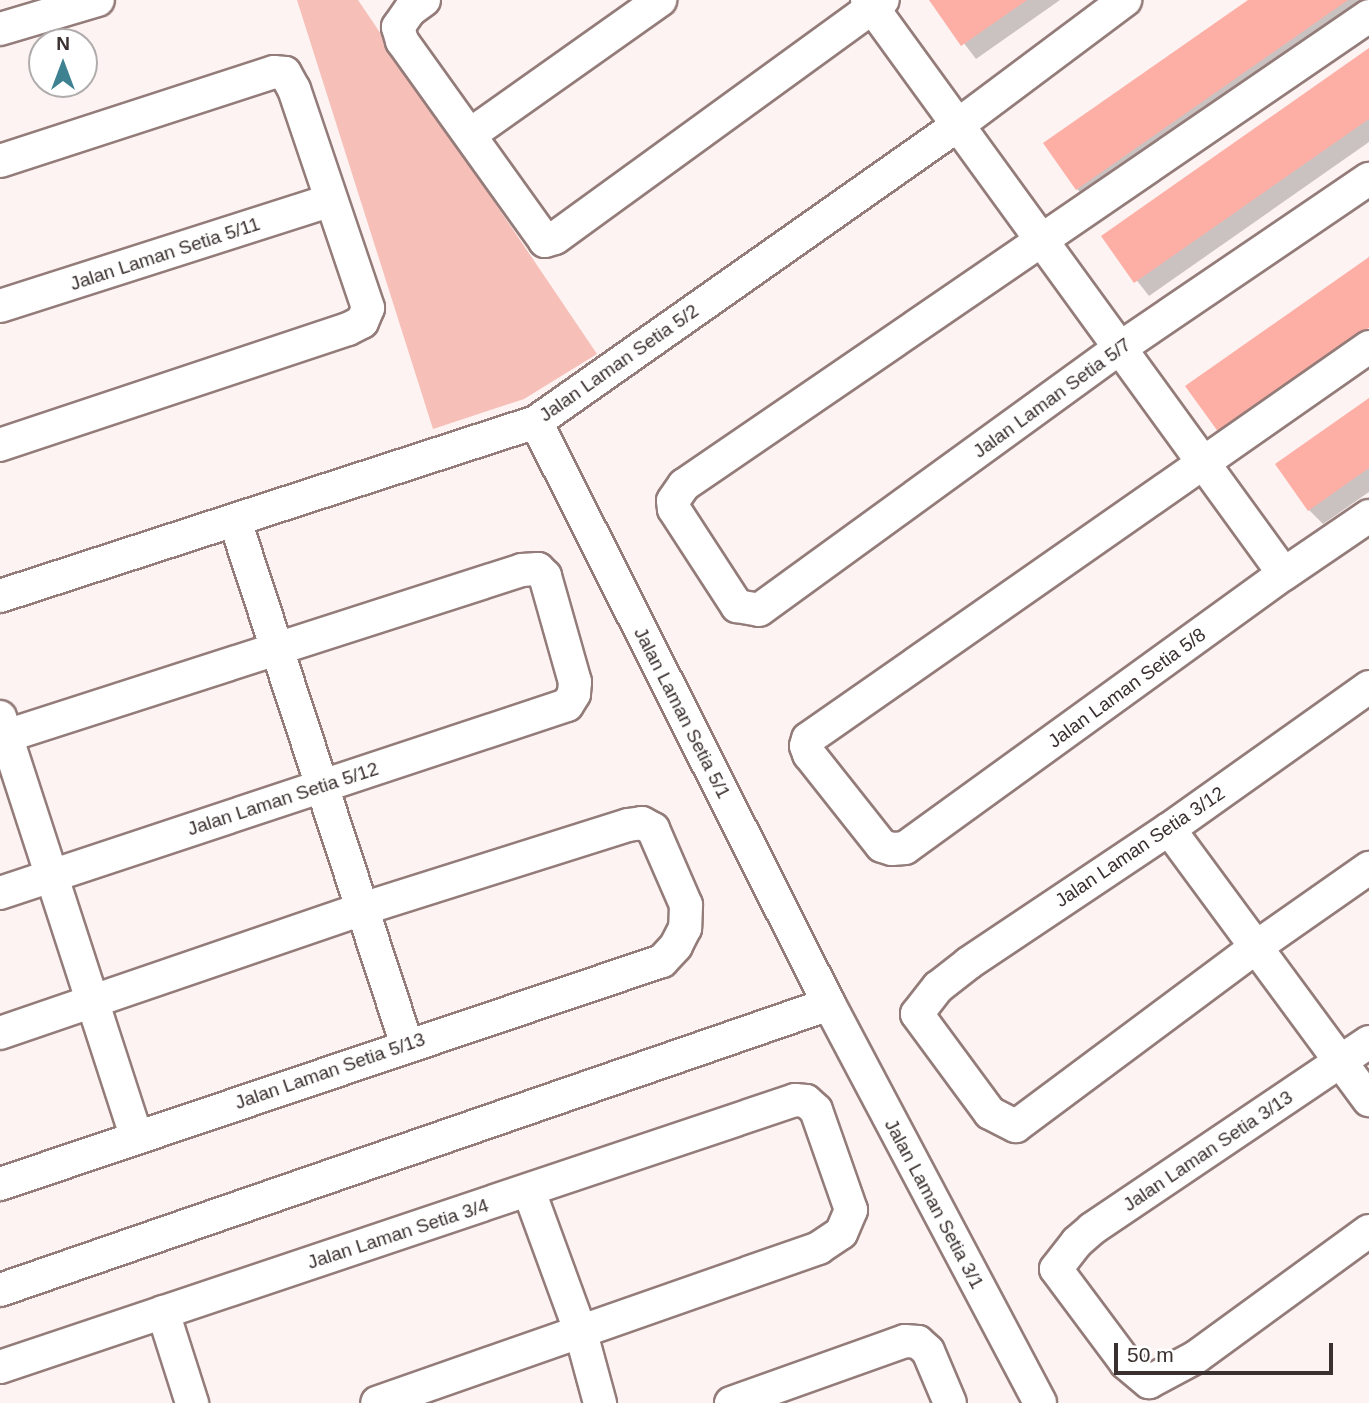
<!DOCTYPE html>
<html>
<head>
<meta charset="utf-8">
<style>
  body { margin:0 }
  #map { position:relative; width:1369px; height:1403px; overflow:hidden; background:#fdf3f2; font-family:Helvetica,sans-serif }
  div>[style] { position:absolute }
  .green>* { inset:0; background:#f6bfb8 }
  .shadow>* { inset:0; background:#0003 }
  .building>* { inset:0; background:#fdafa6 }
  .roads { filter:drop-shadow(2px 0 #937c79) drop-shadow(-2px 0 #937c79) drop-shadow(0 2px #937c79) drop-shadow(0 -2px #937c79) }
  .minor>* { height:32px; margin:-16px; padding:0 16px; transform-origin:16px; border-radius:16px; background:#fff }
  span { translate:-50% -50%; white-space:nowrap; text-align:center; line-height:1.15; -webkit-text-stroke:7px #fff; paint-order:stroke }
  .street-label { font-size:19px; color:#3a302f }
  .north { position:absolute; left:28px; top:28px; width:70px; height:70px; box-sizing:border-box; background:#fff; border:2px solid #b0acac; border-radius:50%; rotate:0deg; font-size:19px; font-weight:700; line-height:28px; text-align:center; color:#3a302f }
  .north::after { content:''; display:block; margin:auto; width:24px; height:32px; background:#3e8291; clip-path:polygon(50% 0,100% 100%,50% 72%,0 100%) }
  .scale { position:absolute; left:1114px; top:1343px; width:219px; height:32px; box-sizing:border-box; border:4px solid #3a302f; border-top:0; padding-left:9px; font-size:21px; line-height:24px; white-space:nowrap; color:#3a302f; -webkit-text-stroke:5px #fff; paint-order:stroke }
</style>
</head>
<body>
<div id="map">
  <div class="green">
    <div style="clip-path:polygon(297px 0,358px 0,597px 354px,524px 399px,433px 429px)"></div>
  </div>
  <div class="shadow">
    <div style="clip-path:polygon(931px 0,1060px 0,976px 59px)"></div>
    <div style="clip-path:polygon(1251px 0,1369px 0,1369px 9px,1091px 203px,1077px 189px,1045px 144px)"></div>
    <div style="clip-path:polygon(1369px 51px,1369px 142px,1149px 296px,1103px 237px)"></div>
    <div style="clip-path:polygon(1369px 400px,1369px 492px,1323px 524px,1309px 510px)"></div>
  </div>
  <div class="building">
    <div style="clip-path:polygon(929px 0,1027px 0,961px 46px)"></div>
    <div style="clip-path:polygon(1248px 0,1348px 0,1076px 190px,1043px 143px)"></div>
    <div style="clip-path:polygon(1369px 48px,1369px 119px,1134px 283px,1101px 236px)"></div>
    <div style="clip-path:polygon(1369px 257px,1369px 328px,1219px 433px,1185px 386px)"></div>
    <div style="clip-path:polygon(1369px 398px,1369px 468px,1308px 511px,1275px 464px)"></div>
  </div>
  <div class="roads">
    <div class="minor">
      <div style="left:424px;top:0;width:17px;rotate:144deg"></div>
      <div style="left:410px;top:10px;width:21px;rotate:125deg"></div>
      <div style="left:398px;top:27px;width:15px;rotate:74deg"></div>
      <div style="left:402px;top:41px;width:246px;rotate:54.4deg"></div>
      <div style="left:545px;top:241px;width:10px;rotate:-17deg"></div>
      <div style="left:555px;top:238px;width:405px;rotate:-36deg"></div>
      <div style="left:867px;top:0;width:709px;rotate:54deg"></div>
      <div style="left:1369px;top:16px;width:830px;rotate:145.6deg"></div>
      <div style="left:684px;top:485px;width:19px;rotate:125deg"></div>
      <div style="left:673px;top:501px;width:8px;rotate:83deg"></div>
      <div style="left:674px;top:509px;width:116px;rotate:57deg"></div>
      <div style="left:737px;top:606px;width:22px;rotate:10deg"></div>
      <div style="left:759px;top:610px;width:446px;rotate:-36deg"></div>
      <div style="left:1120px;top:348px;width:301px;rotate:-34.2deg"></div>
      <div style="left:0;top:29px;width:102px;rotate:-16.5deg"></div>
      <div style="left:471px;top:134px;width:232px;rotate:-35.3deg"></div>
      <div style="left:0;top:161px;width:288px;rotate:-18deg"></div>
      <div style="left:274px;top:72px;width:11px;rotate:5deg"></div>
      <div style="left:285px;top:73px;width:18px;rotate:61deg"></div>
      <div style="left:294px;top:89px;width:231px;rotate:71.3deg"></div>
      <div style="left:368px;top:308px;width:15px;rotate:113deg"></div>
      <div style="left:362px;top:322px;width:16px;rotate:153deg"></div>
      <div style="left:348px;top:329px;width:367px;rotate:161.6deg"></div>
      <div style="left:0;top:306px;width:345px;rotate:-17.7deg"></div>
      <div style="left:1369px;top:347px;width:684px;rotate:145.06deg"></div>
      <div style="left:808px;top:739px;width:7px;rotate:106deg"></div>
      <div style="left:806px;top:746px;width:9px;rotate:69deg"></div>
      <div style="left:809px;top:754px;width:117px;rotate:51.6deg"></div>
      <div style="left:882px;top:846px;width:10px;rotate:17deg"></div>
      <div style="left:892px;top:849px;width:13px;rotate:-4deg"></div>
      <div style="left:905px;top:848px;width:468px;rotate:-35.9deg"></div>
      <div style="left:1284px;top:574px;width:103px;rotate:-34.3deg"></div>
      <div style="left:536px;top:422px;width:652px;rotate:63.28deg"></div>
      <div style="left:829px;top:1004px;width:451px;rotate:62.1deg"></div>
      <div style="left:235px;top:521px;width:552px;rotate:71.83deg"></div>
      <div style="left:0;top:596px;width:564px;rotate:-17.98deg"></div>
      <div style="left:536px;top:422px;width:516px;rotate:-35.14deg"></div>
      <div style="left:958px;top:125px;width:209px;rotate:-36.8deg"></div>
      <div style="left:1369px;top:687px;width:245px;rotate:144.6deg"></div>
      <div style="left:1169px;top:829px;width:241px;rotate:146.2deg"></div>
      <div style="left:969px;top:963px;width:39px;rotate:142deg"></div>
      <div style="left:938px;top:987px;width:34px;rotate:128deg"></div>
      <div style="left:917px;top:1014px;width:123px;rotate:53.6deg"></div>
      <div style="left:990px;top:1113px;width:29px;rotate:27deg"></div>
      <div style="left:1016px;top:1126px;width:299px;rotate:-36.7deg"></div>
      <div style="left:1256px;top:947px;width:138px;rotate:-35deg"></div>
      <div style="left:0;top:717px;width:441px;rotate:72deg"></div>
      <div style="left:0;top:738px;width:548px;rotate:-17.84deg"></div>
      <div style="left:522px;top:570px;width:16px;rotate:-4deg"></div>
      <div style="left:538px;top:569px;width:10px;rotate:45deg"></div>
      <div style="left:545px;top:576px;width:110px;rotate:74.2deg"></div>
      <div style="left:575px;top:682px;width:12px;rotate:95deg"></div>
      <div style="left:574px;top:694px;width:13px;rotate:122deg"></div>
      <div style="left:567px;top:705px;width:597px;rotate:161.66deg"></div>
      <div style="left:1169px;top:829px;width:337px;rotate:53.6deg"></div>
      <div style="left:0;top:1033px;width:383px;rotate:-18.9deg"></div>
      <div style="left:362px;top:909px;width:279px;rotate:-17.5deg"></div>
      <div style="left:628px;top:825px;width:14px;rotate:-8deg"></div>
      <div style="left:642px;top:823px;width:13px;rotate:29deg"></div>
      <div style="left:653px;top:829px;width:83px;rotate:66.5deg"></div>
      <div style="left:686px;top:905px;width:23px;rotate:92deg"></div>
      <div style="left:685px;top:928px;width:20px;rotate:117deg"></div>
      <div style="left:676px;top:946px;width:21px;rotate:133deg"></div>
      <div style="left:662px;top:961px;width:699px;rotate:161.38deg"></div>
      <div style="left:1369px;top:1042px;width:334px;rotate:146deg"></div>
      <div style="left:1092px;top:1229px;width:20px;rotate:139deg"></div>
      <div style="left:1077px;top:1242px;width:34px;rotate:128deg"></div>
      <div style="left:1056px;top:1269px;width:117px;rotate:53.3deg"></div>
      <div style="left:1126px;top:1363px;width:30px;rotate:40deg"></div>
      <div style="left:1149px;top:1382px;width:53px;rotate:-28deg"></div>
      <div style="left:1196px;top:1357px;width:214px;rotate:-36.1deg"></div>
      <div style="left:529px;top:1191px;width:151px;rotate:69.9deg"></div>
      <div style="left:581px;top:1333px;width:73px;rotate:74.8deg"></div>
      <div style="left:0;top:1290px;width:877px;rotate:-19.03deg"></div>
      <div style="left:163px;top:1312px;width:96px;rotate:72.3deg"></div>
      <div style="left:0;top:1367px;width:839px;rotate:-18.56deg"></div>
      <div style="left:795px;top:1100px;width:11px;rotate:5deg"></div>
      <div style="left:806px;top:1101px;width:13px;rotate:42deg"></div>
      <div style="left:816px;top:1110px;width:106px;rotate:70.7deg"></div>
      <div style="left:851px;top:1210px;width:25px;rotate:113deg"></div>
      <div style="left:841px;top:1233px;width:27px;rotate:146deg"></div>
      <div style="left:819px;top:1248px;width:468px;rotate:160.7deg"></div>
      <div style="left:731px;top:1403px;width:185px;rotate:-19.6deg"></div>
      <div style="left:905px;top:1341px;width:13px;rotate:4deg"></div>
      <div style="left:918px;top:1342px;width:13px;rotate:42deg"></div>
      <div style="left:928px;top:1351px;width:56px;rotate:67.1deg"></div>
    </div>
  </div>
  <div class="street-label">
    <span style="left:165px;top:254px;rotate:-18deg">Jalan Laman Setia 5/11</span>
    <span style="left:619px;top:363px;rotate:-35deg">Jalan Laman Setia 5/2</span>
    <span style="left:1052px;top:398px;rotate:-36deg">Jalan Laman Setia 5/7</span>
    <span style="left:1127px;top:688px;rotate:-36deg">Jalan Laman Setia 5/8</span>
    <span style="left:682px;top:713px;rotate:63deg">Jalan Laman Setia 5/1</span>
    <span style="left:283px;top:799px;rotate:-18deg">Jalan Laman Setia 5/12</span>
    <span style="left:1140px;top:847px;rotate:-34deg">Jalan Laman Setia 3/12</span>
    <span style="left:330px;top:1071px;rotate:-19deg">Jalan Laman Setia 5/13</span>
    <span style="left:1208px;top:1151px;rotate:-34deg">Jalan Laman Setia 3/13</span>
    <span style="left:934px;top:1204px;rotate:62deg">Jalan Laman Setia 3/1</span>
    <span style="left:398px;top:1234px;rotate:-18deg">Jalan Laman Setia 3/4</span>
  </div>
  <div class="north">N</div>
  <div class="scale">50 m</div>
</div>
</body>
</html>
